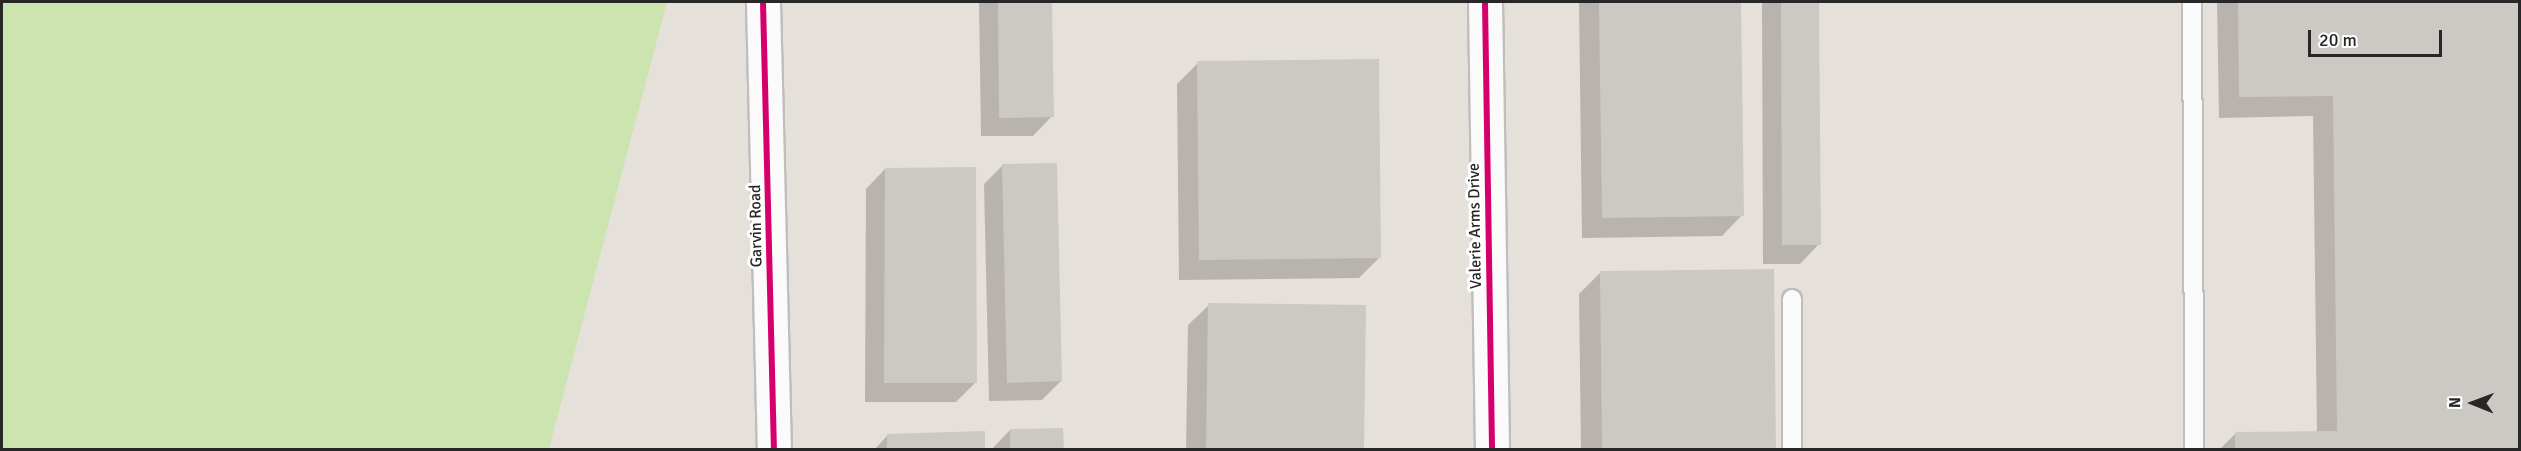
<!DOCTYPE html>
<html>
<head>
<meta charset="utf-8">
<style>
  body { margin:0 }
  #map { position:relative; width:2521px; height:451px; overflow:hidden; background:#e6e0db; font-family:Signika,sans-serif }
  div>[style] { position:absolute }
  .green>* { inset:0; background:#cce4b0 }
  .shadow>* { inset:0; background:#0003 }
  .building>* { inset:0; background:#ccc9c5 }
  .roads { filter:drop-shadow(2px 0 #bfbdbe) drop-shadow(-2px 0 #bfbdbe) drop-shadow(0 2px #bfbdbe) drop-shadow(0 -2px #bfbdbe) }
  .service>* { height:18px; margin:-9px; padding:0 9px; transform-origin:9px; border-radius:9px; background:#fbfafa }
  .minor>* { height:33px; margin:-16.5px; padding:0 16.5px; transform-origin:16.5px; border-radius:16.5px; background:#fbfafa }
  .cycleway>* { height:6px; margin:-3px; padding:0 3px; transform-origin:3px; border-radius:3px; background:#d6006c }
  span { translate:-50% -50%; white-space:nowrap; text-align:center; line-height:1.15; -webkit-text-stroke:6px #fff; paint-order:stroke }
  .street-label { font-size:16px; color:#272727 }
  .frame { position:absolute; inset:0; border:3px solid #272727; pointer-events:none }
  .north { position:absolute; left:2443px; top:373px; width:60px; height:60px; -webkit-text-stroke:4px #fff; paint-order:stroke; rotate:271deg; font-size:16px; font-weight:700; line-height:24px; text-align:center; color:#272727 }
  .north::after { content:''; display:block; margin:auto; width:21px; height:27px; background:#272727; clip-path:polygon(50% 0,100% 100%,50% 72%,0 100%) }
  .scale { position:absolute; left:2308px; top:30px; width:134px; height:27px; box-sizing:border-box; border:3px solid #272727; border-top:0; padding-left:8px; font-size:18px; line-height:21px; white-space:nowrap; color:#272727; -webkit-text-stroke:4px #fff; paint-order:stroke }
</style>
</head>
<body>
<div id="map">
  <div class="green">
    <div style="clip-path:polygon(2px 2px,667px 2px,549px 449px,2px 449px)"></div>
  </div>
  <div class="shadow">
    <div style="clip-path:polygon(979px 2px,1051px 2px,1052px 116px,1033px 136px,981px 136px)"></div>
    <div style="clip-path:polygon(1579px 2px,1740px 2px,1742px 215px,1722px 236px,1582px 238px)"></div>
    <div style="clip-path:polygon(1762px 2px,1817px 2px,1819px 244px,1800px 264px,1763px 264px)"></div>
    <div style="clip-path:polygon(2217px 2px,2520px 2px,2520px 450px,2219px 450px,2235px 434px,2317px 433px,2313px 116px,2219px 118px)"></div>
    <div style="clip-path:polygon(1198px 63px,1380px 257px,1359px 278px,1179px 280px,1177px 84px)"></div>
    <div style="clip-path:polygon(1003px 165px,1061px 381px,1042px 400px,989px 401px,984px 184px)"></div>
    <div style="clip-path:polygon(885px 169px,975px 383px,956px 402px,865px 402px,866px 189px)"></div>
    <div style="clip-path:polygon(1600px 273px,1774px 450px,1581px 450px,1579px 294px)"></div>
    <div style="clip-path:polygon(1209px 305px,1363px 450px,1186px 450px,1188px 325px)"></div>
    <div style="clip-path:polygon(1010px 430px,1062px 450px,991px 450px)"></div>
    <div style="clip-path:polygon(887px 436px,984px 450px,874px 450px)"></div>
  </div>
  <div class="building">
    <div style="clip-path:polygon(998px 2px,1052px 2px,1054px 117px,999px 118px)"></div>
    <div style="clip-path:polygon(1599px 2px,1741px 2px,1744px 216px,1602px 218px)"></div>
    <div style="clip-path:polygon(1781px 2px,1819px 2px,1821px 245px,1782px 245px)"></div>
    <div style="clip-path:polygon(2238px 2px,2520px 2px,2520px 450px,2235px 450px,2235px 432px,2337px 431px,2333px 96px,2239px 97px)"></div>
    <div style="clip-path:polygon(1379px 59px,1381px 258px,1199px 260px,1197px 61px)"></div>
    <div style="clip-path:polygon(1057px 163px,1062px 381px,1007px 383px,1002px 164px)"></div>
    <div style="clip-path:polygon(976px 167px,977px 383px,884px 383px,885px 168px)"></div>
    <div style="clip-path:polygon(1774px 269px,1776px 450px,1602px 450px,1600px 271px)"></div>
    <div style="clip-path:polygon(1208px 303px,1366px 305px,1364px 450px,1206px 450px)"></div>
    <div style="clip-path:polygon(1063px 428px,1064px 450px,1010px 450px,1010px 429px)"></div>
    <div style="clip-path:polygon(985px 431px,985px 450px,887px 450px,887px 434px)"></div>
  </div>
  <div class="roads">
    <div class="service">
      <div style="left:2192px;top:2px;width:448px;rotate:89.7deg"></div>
      <div style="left:1792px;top:450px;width:151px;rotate:-90deg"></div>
    </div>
    <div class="minor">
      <div style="left:763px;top:2px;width:448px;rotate:88.6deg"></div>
      <div style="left:1485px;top:2px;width:448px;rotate:89.1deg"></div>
    </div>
  </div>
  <div class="cycleway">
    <div style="left:763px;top:2px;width:448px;rotate:88.6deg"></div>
    <div style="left:1485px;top:2px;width:448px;rotate:89.1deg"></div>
  </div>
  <div class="street-label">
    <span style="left:756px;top:226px;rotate:-91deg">Garvin Road</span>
    <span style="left:1475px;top:226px;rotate:-91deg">Valerie Arms Drive</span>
  </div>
  <div class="frame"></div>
  <div class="north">N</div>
  <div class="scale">20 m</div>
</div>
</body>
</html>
